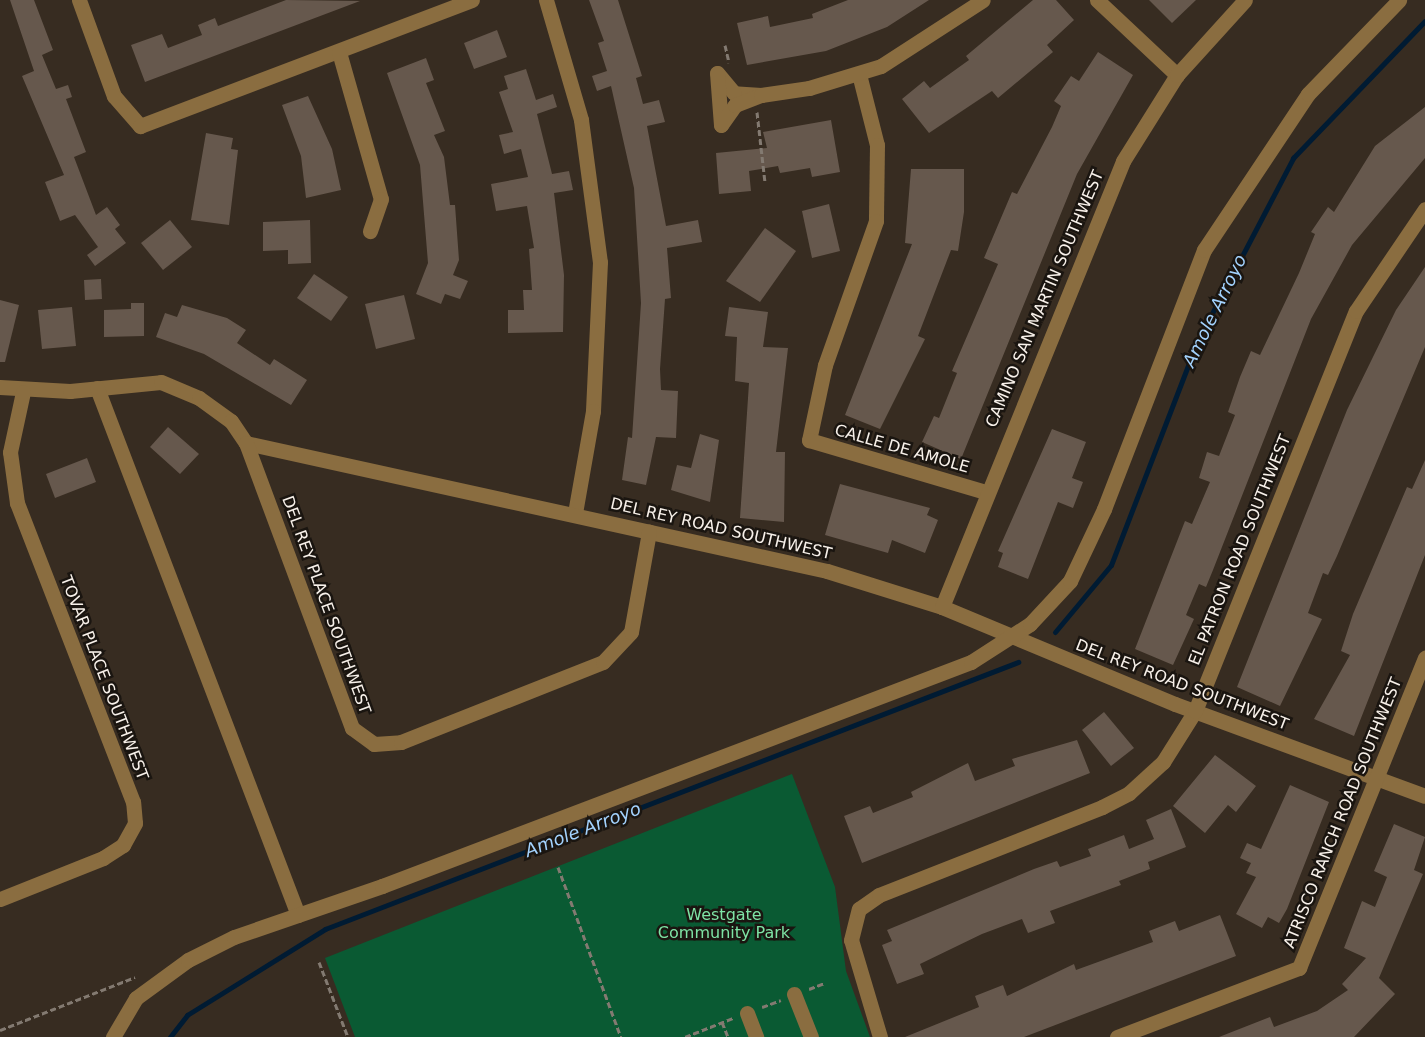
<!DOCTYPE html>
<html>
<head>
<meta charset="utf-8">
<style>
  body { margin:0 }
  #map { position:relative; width:1425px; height:1037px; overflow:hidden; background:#372c21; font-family:"DejaVu Sans",sans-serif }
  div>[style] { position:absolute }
  .green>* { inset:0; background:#0a5a33 }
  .stream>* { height:5px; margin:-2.5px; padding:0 2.5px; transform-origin:2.5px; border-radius:2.5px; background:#001b33 }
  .building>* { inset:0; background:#66584d }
  .path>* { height:3px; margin-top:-1.5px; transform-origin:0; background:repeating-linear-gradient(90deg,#837a71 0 6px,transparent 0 9px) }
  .minor>* { height:15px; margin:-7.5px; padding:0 7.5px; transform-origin:7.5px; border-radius:7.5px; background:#8a6d40 }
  span { translate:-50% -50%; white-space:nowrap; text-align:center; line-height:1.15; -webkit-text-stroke:5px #1a1510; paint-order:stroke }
  .street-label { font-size:16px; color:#f8f1ea }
  .park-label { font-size:16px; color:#7ee3a5 }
  .water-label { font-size:18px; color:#a3d2fd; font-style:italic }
</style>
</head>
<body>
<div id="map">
  <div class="green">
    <div style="clip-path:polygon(792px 774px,835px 887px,846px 971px,870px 1037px,355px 1037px,325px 958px)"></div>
  </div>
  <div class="stream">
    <div style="left:1055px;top:632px;width:87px;rotate:-50.1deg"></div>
    <div style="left:1111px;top:565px;width:239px;rotate:-68.9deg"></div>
    <div style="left:1197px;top:342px;width:208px;rotate:-62.4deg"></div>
    <div style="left:1293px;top:158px;width:190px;rotate:-46.1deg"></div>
    <div style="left:170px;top:1037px;width:28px;rotate:-52deg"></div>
    <div style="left:187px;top:1015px;width:163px;rotate:-31.9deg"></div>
    <div style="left:325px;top:929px;width:743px;rotate:-21.07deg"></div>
  </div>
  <div class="building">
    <div style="clip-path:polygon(10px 0,34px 0,53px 50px,42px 55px,56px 89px,68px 85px,72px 97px,66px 99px,86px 152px,74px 157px,96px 215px,107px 207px,120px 225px,115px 229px,126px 243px,95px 266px,87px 255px,98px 247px,75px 215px,60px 221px,45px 182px,64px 175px,22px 76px,34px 71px)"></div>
    <div style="clip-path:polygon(286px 0,360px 1px,145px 82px,131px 45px,162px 34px,168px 48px,202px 35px,198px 25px,215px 18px,218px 26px)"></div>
    <div style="clip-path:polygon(589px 0,618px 0,642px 76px,636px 78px,643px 104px,659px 100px,665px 122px,647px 126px,666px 226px,698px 220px,702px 242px,667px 248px,671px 298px,665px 299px,660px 369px,661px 390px,678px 391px,676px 438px,656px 437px,646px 485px,622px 480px,628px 437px,632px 438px,641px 303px,634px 188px,611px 86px,597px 91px,592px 76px,607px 71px,598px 43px,604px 41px)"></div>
    <div style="clip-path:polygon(848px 0,929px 0,887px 27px,826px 51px,747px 65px,737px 23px,768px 16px,770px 27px,813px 18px,812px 14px)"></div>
    <div style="clip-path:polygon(1033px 0,1056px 0,1074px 20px,1047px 45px,1053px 52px,998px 98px,992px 91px,929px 133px,902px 99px,924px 81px,930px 88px,969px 60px,966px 56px)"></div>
    <div style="clip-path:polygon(1149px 0,1196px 0,1172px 23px)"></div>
    <div style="clip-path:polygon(497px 30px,507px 57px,474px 69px,464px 43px)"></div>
    <div style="clip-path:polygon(1098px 52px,1133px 75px,1077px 174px,961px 459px,922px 442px,934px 416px,939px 418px,957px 373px,952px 371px,998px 264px,984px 258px,1012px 192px,1017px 194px,1052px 127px,1061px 106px,1054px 101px,1071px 76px,1079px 81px)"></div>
    <div style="clip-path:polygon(426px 58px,434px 80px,426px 83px,445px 131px,434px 135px,444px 157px,450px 205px,455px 205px,459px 260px,453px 275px,468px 281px,460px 299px,445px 294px,441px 304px,416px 294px,428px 263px,420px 165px,387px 73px)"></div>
    <div style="clip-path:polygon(526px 69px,536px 100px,553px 94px,557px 107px,537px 114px,552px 174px,569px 171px,573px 190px,554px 193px,564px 275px,563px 332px,508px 333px,508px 310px,524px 310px,523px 290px,532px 290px,529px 249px,534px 248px,527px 206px,496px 211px,491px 184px,528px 177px,521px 149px,504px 154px,499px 135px,513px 132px,499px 92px,508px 89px,504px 76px)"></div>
    <div style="clip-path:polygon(308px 96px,332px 149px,341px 190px,306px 198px,301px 156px,282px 105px)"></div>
    <div style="clip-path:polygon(1425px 107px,1425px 158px,1352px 245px,1311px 319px,1213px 570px,1206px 587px,1199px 584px,1186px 615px,1194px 619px,1173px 665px,1135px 649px,1185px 521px,1192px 524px,1210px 482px,1199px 478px,1207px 452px,1219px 456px,1235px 415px,1228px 412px,1240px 377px,1251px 351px,1260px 355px,1299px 273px,1315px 234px,1311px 232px,1328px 207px,1334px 212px,1375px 146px)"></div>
    <div style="clip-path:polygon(831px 120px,840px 172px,812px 177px,810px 168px,780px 173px,778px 166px,749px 171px,751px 191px,719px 194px,716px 153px,767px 148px,763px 132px)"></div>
    <div style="clip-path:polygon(206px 133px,233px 138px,231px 149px,238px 150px,229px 225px,191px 220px)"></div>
    <div style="clip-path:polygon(911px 169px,964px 169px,964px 212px,958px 251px,951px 250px,918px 336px,925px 339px,880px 429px,845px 415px,912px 244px,905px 243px)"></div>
    <div style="clip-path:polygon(829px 204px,840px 251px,812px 258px,802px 211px)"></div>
    <div style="clip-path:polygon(170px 220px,192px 247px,163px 270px,141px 243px)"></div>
    <div style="clip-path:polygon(310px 220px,311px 263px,288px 264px,288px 250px,263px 251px,263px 222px)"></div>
    <div style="clip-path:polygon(765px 228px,796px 251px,760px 302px,726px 281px)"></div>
    <div style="clip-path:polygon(1425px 267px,1425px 347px,1337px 556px,1328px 575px,1323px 573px,1308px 613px,1322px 619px,1280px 706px,1237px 687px,1347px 410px,1396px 310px)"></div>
    <div style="clip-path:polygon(314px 274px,348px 297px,331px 321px,297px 298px)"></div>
    <div style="clip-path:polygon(101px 279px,102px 299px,85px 300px,84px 280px)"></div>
    <div style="clip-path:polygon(404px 295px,415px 339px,376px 349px,365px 304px)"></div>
    <div style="clip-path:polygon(0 300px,19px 305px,5px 362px,0 362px)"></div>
    <div style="clip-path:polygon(131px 303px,144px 303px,144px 336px,104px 337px,104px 310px,131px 309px)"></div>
    <div style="clip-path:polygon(182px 305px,227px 318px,246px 330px,237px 343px,270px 365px,274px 359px,307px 380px,291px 405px,204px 354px,156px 337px,165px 313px,177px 317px)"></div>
    <div style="clip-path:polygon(72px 307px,76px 346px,42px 349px,38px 310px)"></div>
    <div style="clip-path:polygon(729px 307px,768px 312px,763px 347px,788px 348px,776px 452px,785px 452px,784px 522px,740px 518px,749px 383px,735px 381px,737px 337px,725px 336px)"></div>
    <div style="clip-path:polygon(168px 427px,199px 454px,180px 474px,150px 447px)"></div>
    <div style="clip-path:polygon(1052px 429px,1086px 442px,1072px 478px,1083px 482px,1073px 508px,1058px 502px,1028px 579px,998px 567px,1003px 553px,998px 551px)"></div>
    <div style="clip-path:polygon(700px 434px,719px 440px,710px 502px,671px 490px,677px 465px,691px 468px)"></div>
    <div style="clip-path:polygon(87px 458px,96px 482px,55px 498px,46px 474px)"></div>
    <div style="clip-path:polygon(1425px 460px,1425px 555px,1354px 736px,1314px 719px,1350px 655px,1341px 651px,1353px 614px,1407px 487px,1412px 489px)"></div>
    <div style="clip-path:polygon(840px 484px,930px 508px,927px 515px,938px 520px,925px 553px,892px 540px,888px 553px,825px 535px)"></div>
    <div style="clip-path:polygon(1104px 712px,1134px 748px,1111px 766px,1082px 730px)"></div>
    <div style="clip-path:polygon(1077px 740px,1090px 773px,862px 863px,844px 816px,870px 806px,873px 813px,913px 797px,911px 792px,968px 763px,975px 781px,1015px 766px,1012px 759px)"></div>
    <div style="clip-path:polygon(1215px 755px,1256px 786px,1236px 812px,1228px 805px,1205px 833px,1173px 806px)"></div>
    <div style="clip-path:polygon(1290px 785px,1329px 802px,1287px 909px,1279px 923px,1268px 917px,1262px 928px,1236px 914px,1256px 877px,1246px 873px,1251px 863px,1240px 858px,1247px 843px,1261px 849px)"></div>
    <div style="clip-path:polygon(1171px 809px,1186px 847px,1148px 862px,1150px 869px,1119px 881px,1121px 885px,1050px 911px,1055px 923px,1028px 933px,1022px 919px,982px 934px,920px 964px,924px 974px,897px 984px,882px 945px,892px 941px,887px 930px,1034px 869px,1057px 861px,1060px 867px,1091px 856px,1088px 849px,1124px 835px,1129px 849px,1154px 839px,1146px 820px)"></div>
    <div style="clip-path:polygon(1394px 824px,1425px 837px,1414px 870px,1423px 874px,1379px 978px,1395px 994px,1354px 1037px,1219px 1037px,1270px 1017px,1274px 1027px,1317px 1011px,1348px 990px,1342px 984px,1366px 958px,1344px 948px,1362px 901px,1375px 907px,1387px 877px,1374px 871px)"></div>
    <div style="clip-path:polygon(1220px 915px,1236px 956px,1024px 1037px,905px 1037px,979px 1007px,975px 996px,1003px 985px,1007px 996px,1074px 964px,1076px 970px,1153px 942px,1149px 931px,1175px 921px,1179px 931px)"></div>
  </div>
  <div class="path">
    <div style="left:725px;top:45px;width:18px;rotate:77deg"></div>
    <div style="left:757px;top:112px;width:70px;rotate:83.5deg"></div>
    <div style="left:558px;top:867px;width:181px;rotate:69.7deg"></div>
    <div style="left:319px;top:962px;width:80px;rotate:68.9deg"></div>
    <div style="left:809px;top:989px;width:17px;rotate:-21deg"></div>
    <div style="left:762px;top:1007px;width:20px;rotate:-20deg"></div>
    <div style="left:722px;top:1022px;width:16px;rotate:68deg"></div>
    <div style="left:0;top:1030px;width:145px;rotate:-21.4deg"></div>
    <div style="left:685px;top:1037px;width:52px;rotate:-21.6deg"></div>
  </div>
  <div class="minor">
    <div style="left:79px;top:0;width:102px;rotate:70deg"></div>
    <div style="left:114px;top:96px;width:40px;rotate:49deg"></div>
    <div style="left:140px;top:126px;width:355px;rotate:-20.8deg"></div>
    <div style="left:546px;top:0;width:125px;rotate:73.7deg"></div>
    <div style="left:581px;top:120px;width:143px;rotate:82.4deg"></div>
    <div style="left:600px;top:262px;width:149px;rotate:92.7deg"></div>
    <div style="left:593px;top:411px;width:104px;rotate:100deg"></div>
    <div style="left:1097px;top:0;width:110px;rotate:43.2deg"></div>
    <div style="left:339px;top:52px;width:153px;rotate:74.1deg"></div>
    <div style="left:381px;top:199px;width:34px;rotate:109deg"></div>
    <div style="left:859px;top:74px;width:73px;rotate:75.8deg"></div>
    <div style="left:877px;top:145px;width:76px;rotate:90.8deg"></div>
    <div style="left:876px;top:221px;width:153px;rotate:109.5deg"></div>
    <div style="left:825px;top:365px;width:77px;rotate:102deg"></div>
    <div style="left:809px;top:440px;width:184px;rotate:16.4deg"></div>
    <div style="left:761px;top:95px;width:27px;rotate:-176deg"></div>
    <div style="left:734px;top:93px;width:26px;rotate:-130deg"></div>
    <div style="left:717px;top:73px;width:52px;rotate:85.6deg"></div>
    <div style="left:721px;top:125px;width:24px;rotate:-55deg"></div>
    <div style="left:735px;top:105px;width:28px;rotate:-21deg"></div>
    <div style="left:761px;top:95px;width:49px;rotate:-8.3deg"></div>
    <div style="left:809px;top:88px;width:75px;rotate:-17deg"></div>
    <div style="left:881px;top:66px;width:121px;rotate:-32.9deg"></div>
    <div style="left:0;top:387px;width:70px;rotate:3.3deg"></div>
    <div style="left:70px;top:391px;width:91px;rotate:-5.6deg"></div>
    <div style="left:161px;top:382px;width:41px;rotate:22.8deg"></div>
    <div style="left:199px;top:398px;width:39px;rotate:36deg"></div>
    <div style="left:231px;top:421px;width:27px;rotate:56deg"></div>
    <div style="left:246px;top:443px;width:595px;rotate:12.42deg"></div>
    <div style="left:827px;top:571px;width:121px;rotate:17.4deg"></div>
    <div style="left:942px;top:607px;width:252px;rotate:22.6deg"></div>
    <div style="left:1175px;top:704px;width:266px;rotate:20.2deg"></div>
    <div style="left:97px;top:388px;width:564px;rotate:69.12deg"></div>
    <div style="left:246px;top:443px;width:304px;rotate:69.6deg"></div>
    <div style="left:352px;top:728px;width:27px;rotate:36deg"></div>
    <div style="left:374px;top:744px;width:27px;rotate:-4deg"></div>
    <div style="left:401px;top:742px;width:217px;rotate:-21.6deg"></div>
    <div style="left:603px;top:662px;width:41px;rotate:-47deg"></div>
    <div style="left:631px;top:632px;width:102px;rotate:-79.8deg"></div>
    <div style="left:942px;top:607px;width:481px;rotate:-67.9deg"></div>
    <div style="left:1123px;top:161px;width:102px;rotate:-57.9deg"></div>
    <div style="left:1177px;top:75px;width:101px;rotate:-47.8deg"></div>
    <div style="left:0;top:899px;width:111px;rotate:-21.7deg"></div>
    <div style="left:103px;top:858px;width:24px;rotate:-33deg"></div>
    <div style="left:123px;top:845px;width:25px;rotate:-61deg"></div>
    <div style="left:135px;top:823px;width:21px;rotate:-95deg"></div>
    <div style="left:133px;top:802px;width:321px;rotate:-111.2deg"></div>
    <div style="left:17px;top:503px;width:51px;rotate:-97.8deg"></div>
    <div style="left:10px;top:452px;width:61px;rotate:-77.8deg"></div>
    <div style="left:794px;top:994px;width:46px;rotate:68.4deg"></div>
    <div style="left:747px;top:1013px;width:26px;rotate:69deg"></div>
    <div style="left:113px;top:1037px;width:45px;rotate:-59.5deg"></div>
    <div style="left:136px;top:998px;width:64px;rotate:-36.2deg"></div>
    <div style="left:188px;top:960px;width:51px;rotate:-26.6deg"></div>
    <div style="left:234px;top:937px;width:157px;rotate:-19deg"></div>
    <div style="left:382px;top:886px;width:630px;rotate:-20.82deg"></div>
    <div style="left:971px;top:662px;width:70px;rotate:-32.8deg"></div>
    <div style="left:1030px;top:624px;width:59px;rotate:-47.1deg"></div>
    <div style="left:1070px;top:581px;width:80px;rotate:-64.7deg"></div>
    <div style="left:1104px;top:509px;width:278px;rotate:-68.9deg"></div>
    <div style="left:1204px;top:250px;width:187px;rotate:-56.3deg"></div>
    <div style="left:1308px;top:94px;width:131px;rotate:-45.9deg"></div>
    <div style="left:880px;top:1037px;width:101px;rotate:-106.6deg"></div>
    <div style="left:851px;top:940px;width:32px;rotate:-76deg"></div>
    <div style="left:859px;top:909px;width:24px;rotate:-35deg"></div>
    <div style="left:879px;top:895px;width:240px;rotate:-21.5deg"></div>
    <div style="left:1102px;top:807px;width:30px;rotate:-27deg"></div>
    <div style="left:1129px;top:793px;width:46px;rotate:-42.4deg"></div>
    <div style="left:1163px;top:762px;width:60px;rotate:-57.9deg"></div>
    <div style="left:1195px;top:711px;width:431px;rotate:-68.1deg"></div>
    <div style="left:1356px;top:311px;width:123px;rotate:-55.9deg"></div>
    <div style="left:1117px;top:1037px;width:195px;rotate:-20.8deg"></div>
    <div style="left:1299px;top:968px;width:335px;rotate:-67.9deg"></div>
  </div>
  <div class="street-label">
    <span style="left:1045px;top:299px;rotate:-67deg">CAMINO SAN MARTIN SOUTHWEST</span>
    <span style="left:902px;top:449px;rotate:16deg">CALLE DE AMOLE</span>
    <span style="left:721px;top:529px;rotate:13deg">DEL REY ROAD SOUTHWEST</span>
    <span style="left:1240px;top:550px;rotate:-68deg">EL PATRON ROAD SOUTHWEST</span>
    <span style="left:326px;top:605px;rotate:70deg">DEL REY PLACE SOUTHWEST</span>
    <span style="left:104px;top:678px;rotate:69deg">TOVAR PLACE SOUTHWEST</span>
    <span style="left:1182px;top:685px;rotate:21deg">DEL REY ROAD SOUTHWEST</span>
    <span style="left:1343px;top:813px;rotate:-68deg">ATRISCO RANCH ROAD SOUTHWEST</span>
  </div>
  <div class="park-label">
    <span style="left:724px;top:924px">Westgate<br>Community Park</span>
  </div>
  <div class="water-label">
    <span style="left:1215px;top:311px;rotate:-64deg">Amole Arroyo</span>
    <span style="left:583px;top:830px;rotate:-21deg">Amole Arroyo</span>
  </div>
</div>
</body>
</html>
